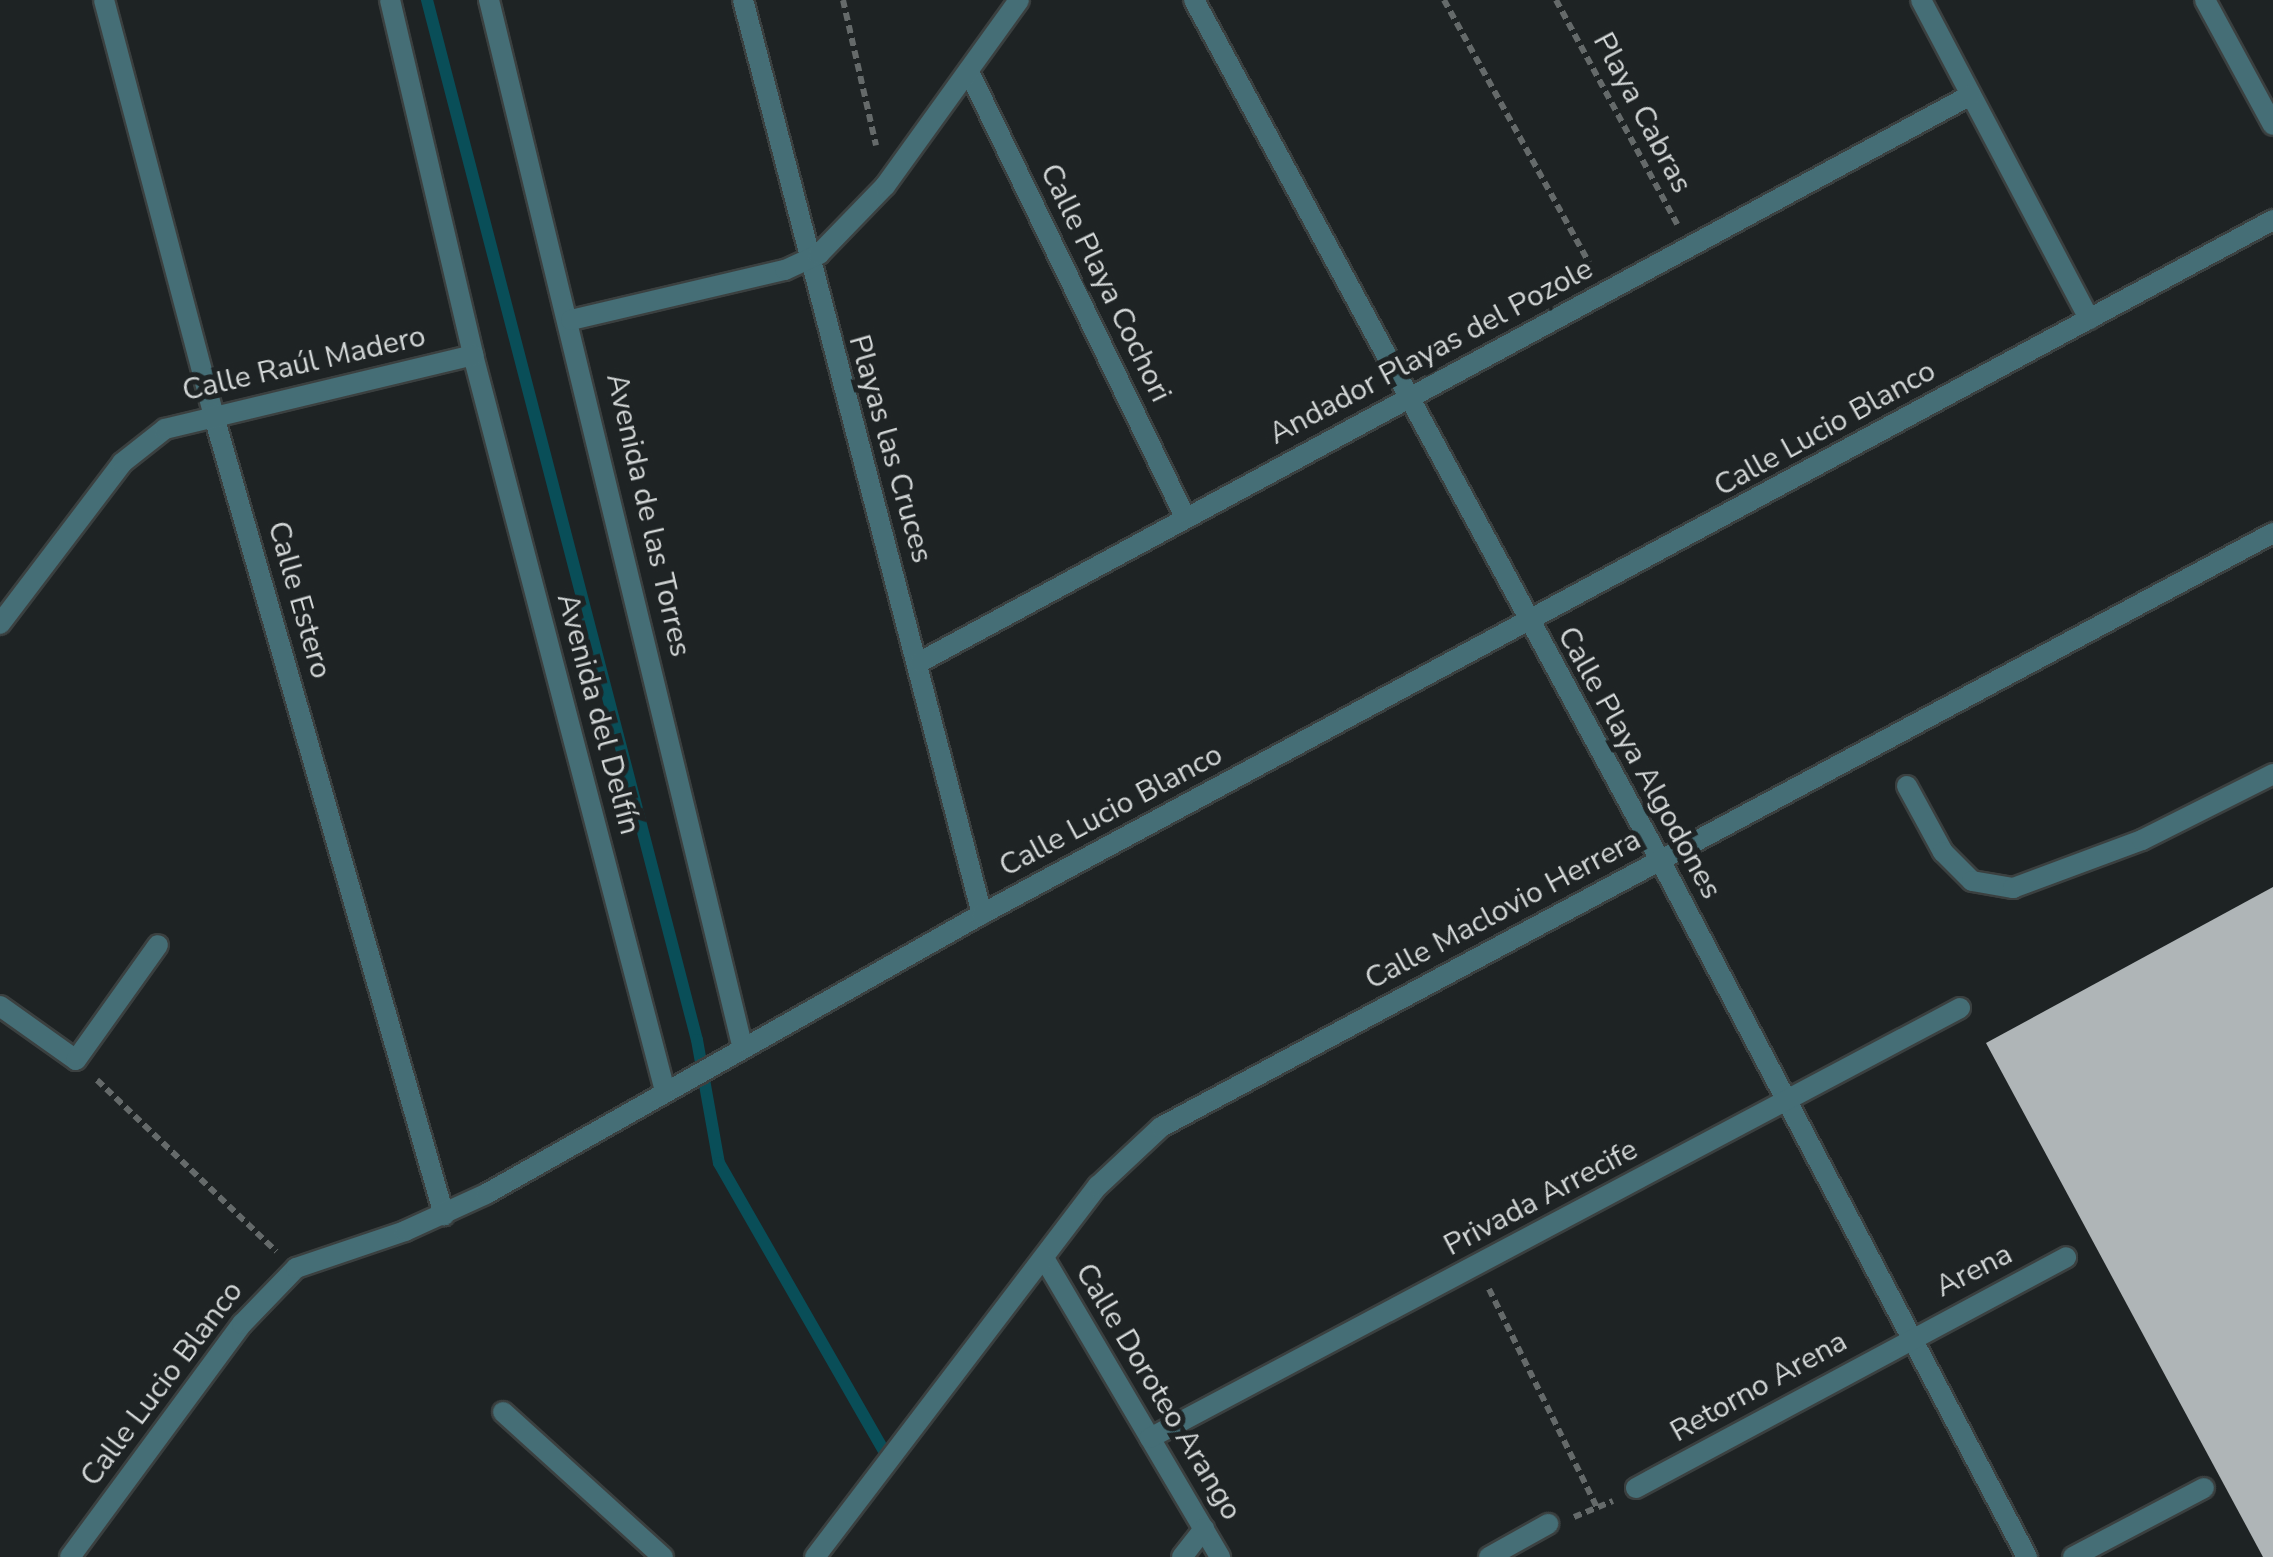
<!DOCTYPE html>
<html>
<head>
<meta charset="utf-8">
<style>
  body { margin:0 }
  #map { position:relative; width:2273px; height:1557px; overflow:hidden; background:#1e2324; font-family:"Nunito Sans",sans-serif }
  div>[style] { position:absolute }
  .stream>* { height:12px; margin:-6px; padding:0 6px; transform-origin:6px; border-radius:6px; background:#094e58 }
  .building>* { inset:0; background:#afb5b7 }
  .path>* { height:6px; margin-top:-3px; transform-origin:0; background:repeating-linear-gradient(90deg,#656a6a 0 8px,transparent 0 13px) }
  .roads { filter:drop-shadow(2px 0 #3b4040) drop-shadow(-2px 0 #3b4040) drop-shadow(0 2px #3b4040) drop-shadow(0 -2px #3b4040) }
  .minor>* { height:20px; margin:-10px; padding:0 10px; transform-origin:10px; border-radius:10px; background:#456e76 }
  span { translate:-50% -50%; white-space:nowrap; text-align:center; line-height:1.15; -webkit-text-stroke:10px #1e2324; paint-order:stroke }
  .street-label { font-size:30px; color:#d2d6d6 }
</style>
</head>
<body>
<div id="map">
  <div class="stream">
    <div style="left:427px;top:0;width:1074px;rotate:75.45deg"></div>
    <div style="left:697px;top:1040px;width:125px;rotate:79.9deg"></div>
    <div style="left:719px;top:1163px;width:338px;rotate:60.2deg"></div>
    <div style="left:887px;top:1456px;width:9px;rotate:126deg"></div>
  </div>
  <div class="building">
    <div style="clip-path:polygon(2273px 887px,2273px 1557px,2263px 1557px,1986px 1043px)"></div>
  </div>
  <div class="path">
    <div style="left:843px;top:0;width:149px;rotate:77.2deg"></div>
    <div style="left:1444px;top:0;width:304px;rotate:61.1deg"></div>
    <div style="left:1556px;top:0;width:255px;rotate:61.6deg"></div>
    <div style="left:97px;top:1080px;width:248px;rotate:43.7deg"></div>
    <div style="left:1489px;top:1289px;width:246px;rotate:63.7deg"></div>
    <div style="left:1574px;top:1517px;width:42px;rotate:-22.3deg"></div>
  </div>
  <div class="roads">
    <div class="minor">
      <div style="left:104px;top:0;width:427px;rotate:75.2deg"></div>
      <div style="left:213px;top:413px;width:835px;rotate:73.93deg"></div>
      <div style="left:390px;top:0;width:365px;rotate:76.8deg"></div>
      <div style="left:473px;top:355px;width:757px;rotate:75.38deg"></div>
      <div style="left:489px;top:0;width:1075px;rotate:76.39deg"></div>
      <div style="left:743px;top:0;width:945px;rotate:75.35deg"></div>
      <div style="left:1194px;top:0;width:978px;rotate:61.55deg"></div>
      <div style="left:1660px;top:860px;width:788px;rotate:62.23deg"></div>
      <div style="left:1921px;top:0;width:361px;rotate:62.2deg"></div>
      <div style="left:2205px;top:0;width:142px;rotate:61.5deg"></div>
      <div style="left:970px;top:74px;width:494px;rotate:64.1deg"></div>
      <div style="left:571px;top:320px;width:220px;rotate:-13.2deg"></div>
      <div style="left:785px;top:270px;width:38px;rotate:-25deg"></div>
      <div style="left:819px;top:254px;width:95px;rotate:-45.9deg"></div>
      <div style="left:885px;top:186px;width:229px;rotate:-54.2deg"></div>
      <div style="left:0;top:624px;width:202px;rotate:-52.8deg"></div>
      <div style="left:122px;top:463px;width:55px;rotate:-38.3deg"></div>
      <div style="left:165px;top:429px;width:317px;rotate:-13.5deg"></div>
      <div style="left:920px;top:662px;width:1194px;rotate:-28.35deg"></div>
      <div style="left:1907px;top:786px;width:75px;rotate:61.4deg"></div>
      <div style="left:1943px;top:852px;width:41px;rotate:45deg"></div>
      <div style="left:1972px;top:881px;width:42px;rotate:9.7deg"></div>
      <div style="left:2013px;top:888px;width:138px;rotate:-20.4deg"></div>
      <div style="left:2142px;top:840px;width:147px;rotate:-26.7deg"></div>
      <div style="left:0;top:1006px;width:93px;rotate:35.4deg"></div>
      <div style="left:76px;top:1060px;width:141px;rotate:-54.5deg"></div>
      <div style="left:1044px;top:1258px;width:347px;rotate:59.5deg"></div>
      <div style="left:503px;top:1412px;width:216px;rotate:42.2deg"></div>
      <div style="left:1150px;top:1438px;width:917px;rotate:-27.96deg"></div>
      <div style="left:1636px;top:1488px;width:488px;rotate:-28.2deg"></div>
      <div style="left:70px;top:1557px;width:290px;rotate:-53.6deg"></div>
      <div style="left:242px;top:1324px;width:78px;rotate:-46deg"></div>
      <div style="left:296px;top:1268px;width:115px;rotate:-18.7deg"></div>
      <div style="left:405px;top:1231px;width:89px;rotate:-24.6deg"></div>
      <div style="left:486px;top:1194px;width:570px;rotate:-29.45deg"></div>
      <div style="left:982px;top:914px;width:1466px;rotate:-28.26deg"></div>
      <div style="left:815px;top:1557px;width:467px;rotate:-52.7deg"></div>
      <div style="left:1098px;top:1186px;width:86px;rotate:-43.1deg"></div>
      <div style="left:1161px;top:1127px;width:1261px;rotate:-28.11deg"></div>
      <div style="left:1182px;top:1557px;width:36px;rotate:-52deg"></div>
      <div style="left:1489px;top:1557px;width:68px;rotate:-29.2deg"></div>
      <div style="left:2073px;top:1557px;width:148px;rotate:-27.8deg"></div>
    </div>
  </div>
  <div class="street-label">
    <span style="left:1642px;top:113px;rotate:62deg">Playa Cabras</span>
    <span style="left:1105px;top:283px;rotate:64deg">Calle Playa Cochori</span>
    <span style="left:1431px;top:352px;rotate:-28deg">Andador Playas del Pozole</span>
    <span style="left:304px;top:364px;rotate:-13deg">Calle Raúl Madero</span>
    <span style="left:1825px;top:429px;rotate:-29deg">Calle Lucio Blanco</span>
    <span style="left:890px;top:449px;rotate:74deg">Playas las Cruces</span>
    <span style="left:648px;top:515px;rotate:77deg">Avenida de las Torres</span>
    <span style="left:299px;top:600px;rotate:74deg">Calle Estero</span>
    <span style="left:598px;top:714px;rotate:75deg">Avenida del Delfín</span>
    <span style="left:1639px;top:763px;rotate:61deg">Calle Playa Algodones</span>
    <span style="left:1111px;top:811px;rotate:-28deg">Calle Lucio Blanco</span>
    <span style="left:1503px;top:910px;rotate:-28deg">Calle Maclovio Herrera</span>
    <span style="left:1541px;top:1198px;rotate:-28deg">Privada Arrecife</span>
    <span style="left:1974px;top:1271px;rotate:-27deg">Arena</span>
    <span style="left:162px;top:1384px;rotate:-53deg">Calle Lucio Blanco</span>
    <span style="left:1759px;top:1387px;rotate:-29deg">Retorno Arena</span>
    <span style="left:1158px;top:1392px;rotate:59deg">Calle Doroteo Arango</span>
  </div>
</div>
</body>
</html>
